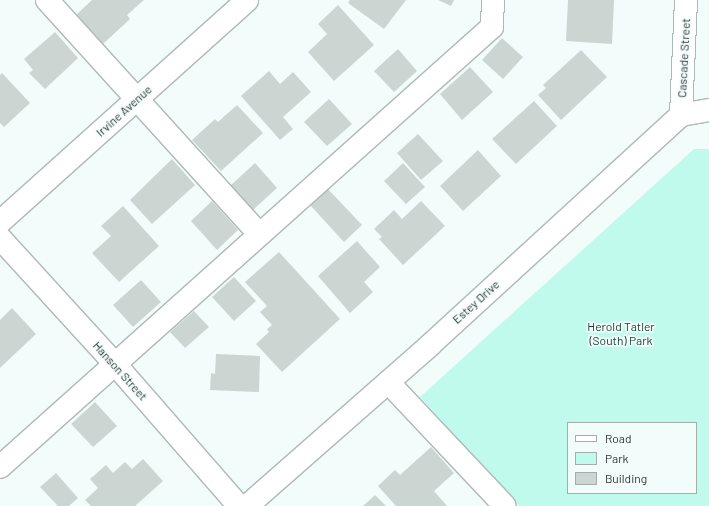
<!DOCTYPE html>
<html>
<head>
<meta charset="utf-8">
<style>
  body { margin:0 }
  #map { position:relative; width:709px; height:506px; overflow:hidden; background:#f2fdfb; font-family:Barlow,sans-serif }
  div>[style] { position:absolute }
  .green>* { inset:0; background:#bffaed }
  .building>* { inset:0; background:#cbd6d3 }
  .roads { filter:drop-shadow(1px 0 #aeb9b6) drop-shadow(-1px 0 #aeb9b6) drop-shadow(0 1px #aeb9b6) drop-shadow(0 -1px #aeb9b6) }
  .minor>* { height:22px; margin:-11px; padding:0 11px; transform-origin:11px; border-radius:11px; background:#fff }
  span { translate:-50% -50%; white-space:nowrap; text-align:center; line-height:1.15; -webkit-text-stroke:3.5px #f2fdfb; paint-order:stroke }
  .street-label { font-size:12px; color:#313534 }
  .park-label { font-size:12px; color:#163c35 }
  .legend { position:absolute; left:567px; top:422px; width:130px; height:72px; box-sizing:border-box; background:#f2fdfb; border:1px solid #a5adab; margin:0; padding:5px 7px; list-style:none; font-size:12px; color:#313534 }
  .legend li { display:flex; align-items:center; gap:8px; height:20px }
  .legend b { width:20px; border:1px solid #a5adab }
</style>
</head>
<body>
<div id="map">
  <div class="green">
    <div style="clip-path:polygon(evenodd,694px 149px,709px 149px,709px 506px,519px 506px,420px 397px,694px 149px,568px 423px,696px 423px,696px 493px,568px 493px,568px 423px)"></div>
  </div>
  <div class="building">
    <div style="clip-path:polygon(92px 0,144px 0,127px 15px,130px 19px,103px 44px,76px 15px)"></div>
    <div style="clip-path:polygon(350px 0,406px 0,384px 29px,348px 3px)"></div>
    <div style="clip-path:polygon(438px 0,454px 0,451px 6px)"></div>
    <div style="clip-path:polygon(568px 0,614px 0,612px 44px,566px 41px)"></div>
    <div style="clip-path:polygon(338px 5px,374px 45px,334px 81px,308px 52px,327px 34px,318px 24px)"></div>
    <div style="clip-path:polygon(55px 32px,78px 58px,45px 89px,29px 73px,33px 70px,24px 59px)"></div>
    <div style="clip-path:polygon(502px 38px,523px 57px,503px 79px,482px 60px)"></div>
    <div style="clip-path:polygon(398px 49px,417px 71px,394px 92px,374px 71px)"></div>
    <div style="clip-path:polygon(581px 50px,607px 77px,561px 120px,538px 95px,546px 88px,543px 85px)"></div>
    <div style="clip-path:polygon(470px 67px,493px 92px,462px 120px,440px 94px)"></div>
    <div style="clip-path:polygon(269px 71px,280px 84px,293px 72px,311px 92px,283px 117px,293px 129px,280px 140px,241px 96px)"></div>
    <div style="clip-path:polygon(2px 73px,30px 103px,4px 127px,0 123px,0 75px)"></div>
    <div style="clip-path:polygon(329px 99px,352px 124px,327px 146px,304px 122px)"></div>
    <div style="clip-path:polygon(534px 101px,557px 126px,516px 164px,492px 139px)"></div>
    <div style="clip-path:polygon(237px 105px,263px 133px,221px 171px,192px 140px,215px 119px,218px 122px)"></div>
    <div style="clip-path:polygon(418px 134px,443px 161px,421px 180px,397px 153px)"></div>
    <div style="clip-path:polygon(478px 150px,501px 176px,463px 211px,440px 186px)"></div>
    <div style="clip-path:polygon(172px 159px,195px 185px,152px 224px,130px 200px)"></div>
    <div style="clip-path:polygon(255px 163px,277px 188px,253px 210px,230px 186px)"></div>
    <div style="clip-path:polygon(403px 163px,425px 187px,406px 204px,384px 181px)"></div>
    <div style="clip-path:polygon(328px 189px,362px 225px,344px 242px,310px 205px)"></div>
    <div style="clip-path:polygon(212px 201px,238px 230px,217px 250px,191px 221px)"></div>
    <div style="clip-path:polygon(421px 201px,445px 226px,403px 265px,379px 239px,382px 237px,374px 229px,394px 210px,402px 219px)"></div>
    <div style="clip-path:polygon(123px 206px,159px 246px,119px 282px,92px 253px,111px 236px,101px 226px)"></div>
    <div style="clip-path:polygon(357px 241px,380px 267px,364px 282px,373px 292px,350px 313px,318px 276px)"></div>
    <div style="clip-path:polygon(279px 252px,340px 319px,282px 372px,256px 344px,269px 332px,267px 329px,272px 325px,260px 312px,267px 306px,245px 282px)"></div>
    <div style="clip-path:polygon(234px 277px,256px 301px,234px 321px,212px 297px)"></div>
    <div style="clip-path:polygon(141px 280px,161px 302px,133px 327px,113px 305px)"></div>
    <div style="clip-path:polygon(12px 308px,36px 334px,0 368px,0 320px)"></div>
    <div style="clip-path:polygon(194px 311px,209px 327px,185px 348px,170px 332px)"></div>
    <div style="clip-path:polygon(216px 354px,260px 356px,259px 392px,210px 390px,211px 373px,215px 374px)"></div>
    <div style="clip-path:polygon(95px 402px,117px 426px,93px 447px,71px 424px)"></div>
    <div style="clip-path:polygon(431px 447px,454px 473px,434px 491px,447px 506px,396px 506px,378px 486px,395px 470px,400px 475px)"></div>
    <div style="clip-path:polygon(143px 459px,163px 481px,135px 506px,91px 506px,85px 500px,98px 488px,90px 479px,106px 465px,113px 473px,125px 462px,132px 469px)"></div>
    <div style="clip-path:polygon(56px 473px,78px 498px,69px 506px,58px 506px,40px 487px)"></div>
    <div style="clip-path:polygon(375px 495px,386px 506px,363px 506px)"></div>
  </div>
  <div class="roads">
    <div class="minor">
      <div style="left:47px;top:0;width:316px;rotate:47.8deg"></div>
      <div style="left:681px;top:115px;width:115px;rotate:-87.5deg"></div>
      <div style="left:0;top:222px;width:332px;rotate:-41.9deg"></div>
      <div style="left:0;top:238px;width:171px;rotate:47.6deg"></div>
      <div style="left:115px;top:364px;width:189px;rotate:48.9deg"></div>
      <div style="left:388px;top:382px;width:170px;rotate:46.7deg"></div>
      <div style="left:0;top:467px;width:660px;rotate:-41.81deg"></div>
      <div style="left:492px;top:27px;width:27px;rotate:-88deg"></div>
      <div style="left:247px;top:506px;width:244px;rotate:-41.3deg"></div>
      <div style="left:430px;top:345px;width:340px;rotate:-42.5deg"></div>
      <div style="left:681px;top:115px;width:28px;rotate:-10deg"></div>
    </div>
  </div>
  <div class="street-label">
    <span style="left:684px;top:58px;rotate:-87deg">Cascade Street</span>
    <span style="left:124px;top:111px;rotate:-42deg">Irvine Avenue</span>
    <span style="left:476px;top:302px;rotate:-42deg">Estey Drive</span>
    <span style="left:120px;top:371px;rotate:48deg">Hanson Street</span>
  </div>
  <div class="park-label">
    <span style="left:621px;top:334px">Herold Tatler<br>(South) Park</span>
  </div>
  <ul class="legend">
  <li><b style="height:5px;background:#fff"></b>Road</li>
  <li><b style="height:11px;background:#bffaed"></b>Park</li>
  <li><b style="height:11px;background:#cbd6d3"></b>Building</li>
  </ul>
</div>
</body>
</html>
